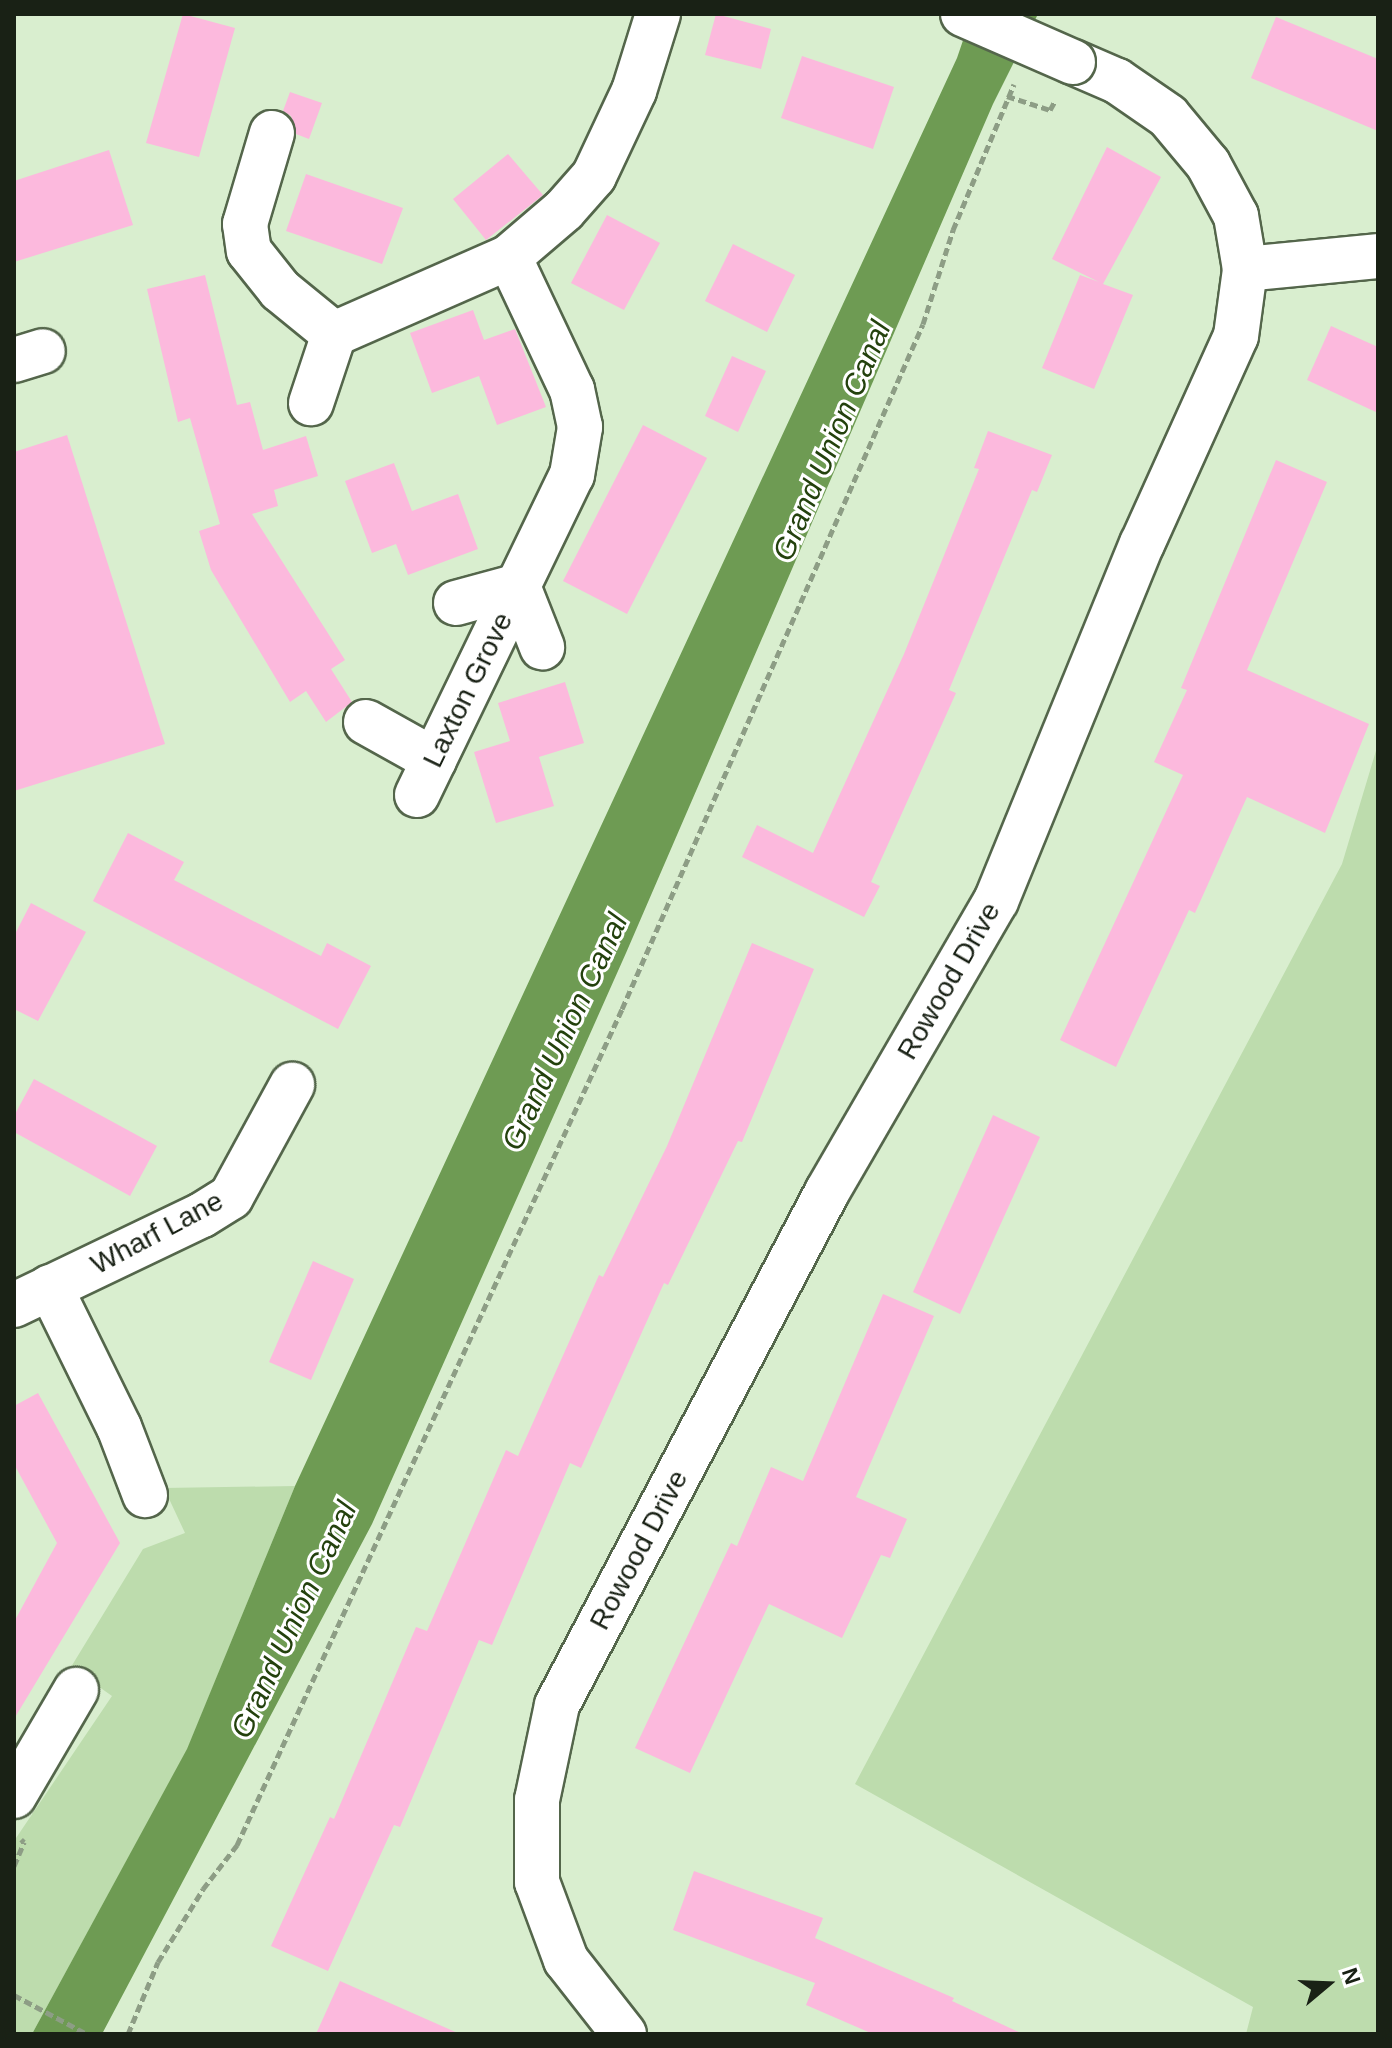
<!DOCTYPE html>
<html>
<head>
<meta charset="utf-8">
<style>
  body { margin:0 }
  #map { position:relative; width:1392px; height:2048px; overflow:hidden; background:#d9eecf; font-family:Arial,sans-serif }
  div>[style] { position:absolute }
  .green>* { inset:0; background:#bddcad }
  .water>* { inset:0; background:#6e9b53 }
  .building>* { inset:0; background:#fcb9dd }
  .path>* { height:5px; margin-top:-2.5px; transform-origin:0; background:repeating-linear-gradient(90deg,#8d9d85 0 8px,transparent 0 12px) }
  .roads { filter:drop-shadow(2px 0 #54664b) drop-shadow(-2px 0 #54664b) drop-shadow(0 2px #54664b) drop-shadow(0 -2px #54664b) }
  .minor>* { height:44px; margin:-22px; padding:0 22px; transform-origin:22px; border-radius:22px; background:#fff }
  .bridges { filter:drop-shadow(2px 0 #54664b) drop-shadow(-2px 0 #54664b) drop-shadow(0 2px #54664b) drop-shadow(0 -2px #54664b) }
  .minor-bridge>* { height:44px; margin:-22px; padding:0 22px; transform-origin:22px; border-radius:22px; background:#fff }
  span { translate:-50% -50%; white-space:nowrap; text-align:center; line-height:1.15; -webkit-text-stroke:6px #fff; paint-order:stroke }
  .street-label { font-size:28px; color:#192115 }
  .water-label { font-size:30px; color:#23410d; font-style:italic }
  .frame { position:absolute; inset:0; border:16px solid #192115; pointer-events:none }
  .north { position:absolute; left:1288px; top:1944px; width:80px; height:80px; -webkit-text-stroke:6px #fff; paint-order:stroke; rotate:71deg; font-size:22px; font-weight:700; line-height:32px; text-align:center; color:#192115 }
  .north::after { content:''; display:block; margin:auto; width:28px; height:36px; background:#192115; clip-path:polygon(50% 0,100% 100%,50% 72%,0 100%) }
</style>
</head>
<body>
<div id="map">
  <div class="green">
    <div style="clip-path:polygon(1378px 744px,1378px 2034px,1246px 2034px,1253px 2007px,855px 1784px,1342px 864px)"></div>
    <div style="clip-path:polygon(295px 1486px,187px 1750px,32px 2034px,14px 2034px,14px 1841px,112px 1696px,71px 1667px,143px 1549px,185px 1533px,164px 1488px)"></div>
  </div>
  <div class="water">
    <div style="clip-path:polygon(972px 14px,1038px 14px,993px 104px,626px 953px,372px 1524px,102px 2034px,32px 2034px,187px 1749px,295px 1486px,957px 58px)"></div>
  </div>
  <div class="building">
    <div style="clip-path:polygon(183px 14px,235px 28px,199px 157px,146px 143px)"></div>
    <div style="clip-path:polygon(716px 14px,771px 29px,761px 69px,705px 55px)"></div>
    <div style="clip-path:polygon(1276px 17px,1378px 59px,1378px 131px,1251px 78px)"></div>
    <div style="clip-path:polygon(802px 56px,894px 87px,873px 149px,781px 118px)"></div>
    <div style="clip-path:polygon(290px 92px,322px 103px,309px 139px,296px 134px,291px 116px,283px 111px)"></div>
    <div style="clip-path:polygon(1107px 147px,1161px 177px,1103px 284px,1133px 295px,1094px 389px,1042px 368px,1080px 275px,1099px 282px,1052px 259px)"></div>
    <div style="clip-path:polygon(109px 150px,133px 225px,14px 262px,14px 181px)"></div>
    <div style="clip-path:polygon(508px 154px,543px 195px,486px 240px,453px 199px)"></div>
    <div style="clip-path:polygon(306px 174px,403px 208px,382px 264px,286px 231px)"></div>
    <div style="clip-path:polygon(607px 215px,660px 243px,624px 310px,571px 283px)"></div>
    <div style="clip-path:polygon(733px 244px,795px 275px,767px 332px,705px 301px)"></div>
    <div style="clip-path:polygon(205px 275px,237px 405px,250px 402px,263px 450px,306px 436px,318px 476px,274px 490px,278px 506px,252px 514px,345px 660px,331px 669px,352px 702px,326px 722px,306px 691px,290px 702px,211px 570px,199px 531px,220px 524px,190px 418px,178px 422px,147px 289px)"></div>
    <div style="clip-path:polygon(473px 310px,484px 340px,515px 329px,546px 407px,497px 425px,479px 376px,432px 393px,410px 333px)"></div>
    <div style="clip-path:polygon(1331px 326px,1378px 347px,1378px 413px,1307px 380px)"></div>
    <div style="clip-path:polygon(732px 356px,766px 371px,738px 432px,705px 416px)"></div>
    <div style="clip-path:polygon(643px 425px,707px 458px,627px 614px,563px 581px)"></div>
    <div style="clip-path:polygon(988px 431px,1052px 455px,1037px 492px,1032px 490px,949px 690px,956px 693px,871px 882px,880px 886px,864px 917px,742px 857px,757px 825px,813px 853px,904px 654px,979px 469px,974px 468px)"></div>
    <div style="clip-path:polygon(67px 435px,165px 744px,14px 791px,14px 452px)"></div>
    <div style="clip-path:polygon(1276px 460px,1327px 482px,1247px 670px,1369px 724px,1325px 833px,1247px 797px,1195px 913px,1189px 910px,1116px 1067px,1060px 1040px,1183px 775px,1154px 762px,1187px 690px,1181px 688px)"></div>
    <div style="clip-path:polygon(394px 463px,412px 511px,458px 494px,478px 549px,408px 575px,396px 544px,372px 553px,345px 481px)"></div>
    <div style="clip-path:polygon(565px 682px,584px 743px,539px 757px,554px 806px,496px 823px,474px 752px,510px 741px,498px 703px)"></div>
    <div style="clip-path:polygon(128px 833px,184px 862px,174px 880px,321px 956px,327px 943px,371px 966px,338px 1029px,93px 901px)"></div>
    <div style="clip-path:polygon(31px 903px,86px 932px,38px 1021px,14px 1009px,14px 936px)"></div>
    <div style="clip-path:polygon(752px 943px,814px 969px,742px 1142px,738px 1141px,668px 1285px,664px 1283px,581px 1468px,570px 1463px,492px 1645px,479px 1640px,400px 1827px,394px 1825px,328px 1971px,271px 1946px,330px 1817px,334px 1819px,416px 1627px,427px 1631px,506px 1450px,518px 1456px,599px 1275px,603px 1277px,667px 1146px)"></div>
    <div style="clip-path:polygon(34px 1079px,157px 1146px,130px 1196px,14px 1132px,14px 1116px)"></div>
    <div style="clip-path:polygon(993px 1115px,1040px 1137px,960px 1314px,913px 1292px)"></div>
    <div style="clip-path:polygon(313px 1261px,354px 1279px,311px 1380px,269px 1362px)"></div>
    <div style="clip-path:polygon(883px 1294px,934px 1316px,856px 1497px,907px 1519px,890px 1558px,881px 1555px,842px 1638px,769px 1604px,690px 1773px,635px 1748px,731px 1543px,737px 1546px,771px 1467px,803px 1481px)"></div>
    <div style="clip-path:polygon(38px 1393px,120px 1543px,14px 1719px,14px 1622px,57px 1543px,14px 1464px,14px 1406px)"></div>
    <div style="clip-path:polygon(694px 1871px,823px 1918px,815px 1938px,954px 1998px,952px 2001px,1023px 2034px,873px 2034px,806px 2005px,815px 1983px,673px 1930px)"></div>
    <div style="clip-path:polygon(340px 1981px,460px 2034px,316px 2034px)"></div>
  </div>
  <div class="path">
    <div style="left:1007px;top:96px;width:45px;rotate:18deg"></div>
    <div style="left:1050px;top:110px;width:10px;rotate:-61deg"></div>
    <div style="left:14px;top:1866px;width:26px;rotate:-67deg"></div>
    <div style="left:24px;top:1842px;width:4px;rotate:-135deg"></div>
    <div style="left:14px;top:1995px;width:83px;rotate:28.1deg"></div>
    <div style="left:128px;top:2034px;width:78px;rotate:-67.4deg"></div>
    <div style="left:158px;top:1962px;width:86px;rotate:-58.3deg"></div>
    <div style="left:203px;top:1889px;width:56px;rotate:-52.3deg"></div>
    <div style="left:237px;top:1845px;width:920px;rotate:-65.27deg"></div>
    <div style="left:622px;top:1009px;width:748px;rotate:-66.28deg"></div>
    <div style="left:923px;top:324px;width:99px;rotate:-72.3deg"></div>
    <div style="left:953px;top:230px;width:158px;rotate:-67.3deg"></div>
  </div>
  <div class="roads">
    <div class="minor">
      <div style="left:272px;top:133px;width:95px;rotate:106.5deg"></div>
      <div style="left:245px;top:224px;width:27px;rotate:82deg"></div>
      <div style="left:249px;top:251px;width:50px;rotate:51.5deg"></div>
      <div style="left:280px;top:290px;width:70px;rotate:39.2deg"></div>
      <div style="left:334px;top:334px;width:73px;rotate:108.4deg"></div>
      <div style="left:1245px;top:269px;width:134px;rotate:-5.6deg"></div>
      <div style="left:334px;top:334px;width:191px;rotate:-23.7deg"></div>
      <div style="left:14px;top:360px;width:30px;rotate:-17deg"></div>
      <div style="left:456px;top:603px;width:64px;rotate:-15.3deg"></div>
      <div style="left:518px;top:586px;width:66px;rotate:68.5deg"></div>
      <div style="left:366px;top:722px;width:78px;rotate:29.2deg"></div>
      <div style="left:417px;top:795px;width:356px;rotate:-64.2deg"></div>
      <div style="left:572px;top:475px;width:49px;rotate:-80.5deg"></div>
      <div style="left:580px;top:427px;width:38px;rotate:-102deg"></div>
      <div style="left:572px;top:390px;width:147px;rotate:-115.3deg"></div>
      <div style="left:509px;top:257px;width:72px;rotate:-40.5deg"></div>
      <div style="left:564px;top:210px;width:45px;rotate:-48.6deg"></div>
      <div style="left:594px;top:176px;width:94px;rotate:-64.8deg"></div>
      <div style="left:634px;top:91px;width:81px;rotate:-72.7deg"></div>
      <div style="left:50px;top:1287px;width:156px;rotate:63.8deg"></div>
      <div style="left:119px;top:1427px;width:73px;rotate:69.1deg"></div>
      <div style="left:14px;top:1305px;width:208px;rotate:-25.6deg"></div>
      <div style="left:202px;top:1215px;width:34px;rotate:-32deg"></div>
      <div style="left:231px;top:1197px;width:128px;rotate:-61.4deg"></div>
      <div style="left:14px;top:1796px;width:123px;rotate:-59.7deg"></div>
      <div style="left:624px;top:2034px;width:94px;rotate:-128.1deg"></div>
      <div style="left:566px;top:1960px;width:83px;rotate:-110.4deg"></div>
      <div style="left:537px;top:1882px;width:82px;rotate:-90deg"></div>
      <div style="left:537px;top:1800px;width:97px;rotate:-78.1deg"></div>
      <div style="left:557px;top:1705px;width:580px;rotate:-62.24deg"></div>
      <div style="left:827px;top:1192px;width:337px;rotate:-59.9deg"></div>
      <div style="left:996px;top:901px;width:386px;rotate:-67.8deg"></div>
      <div style="left:1142px;top:544px;width:228px;rotate:-65.7deg"></div>
      <div style="left:1236px;top:336px;width:68px;rotate:-82.3deg"></div>
      <div style="left:1245px;top:269px;width:54px;rotate:-99.6deg"></div>
      <div style="left:1236px;top:216px;width:59px;rotate:-118.3deg"></div>
      <div style="left:1208px;top:164px;width:62px;rotate:-129.8deg"></div>
      <div style="left:1168px;top:116px;width:62px;rotate:-145.5deg"></div>
      <div style="left:1117px;top:81px;width:48px;rotate:-156.6deg"></div>
    </div>
  </div>
  <div class="bridges">
    <div class="minor-bridge">
      <div style="left:963px;top:14px;width:120px;rotate:23.6deg"></div>
    </div>
  </div>
  <div class="street-label">
    <span style="left:468px;top:690px;rotate:-64deg">Laxton Grove</span>
    <span style="left:949px;top:981px;rotate:-60deg">Rowood Drive</span>
    <span style="left:157px;top:1233px;rotate:-28deg">Wharf Lane</span>
    <span style="left:639px;top:1550px;rotate:-62deg">Rowood Drive</span>
  </div>
  <div class="water-label">
    <span style="left:832px;top:441px;rotate:-67deg">Grand Union Canal</span>
    <span style="left:565px;top:1032px;rotate:-65deg">Grand Union Canal</span>
    <span style="left:294px;top:1620px;rotate:-65deg">Grand Union Canal</span>
  </div>
  <div class="frame"></div>
  <div class="north">N</div>
</div>
</body>
</html>
